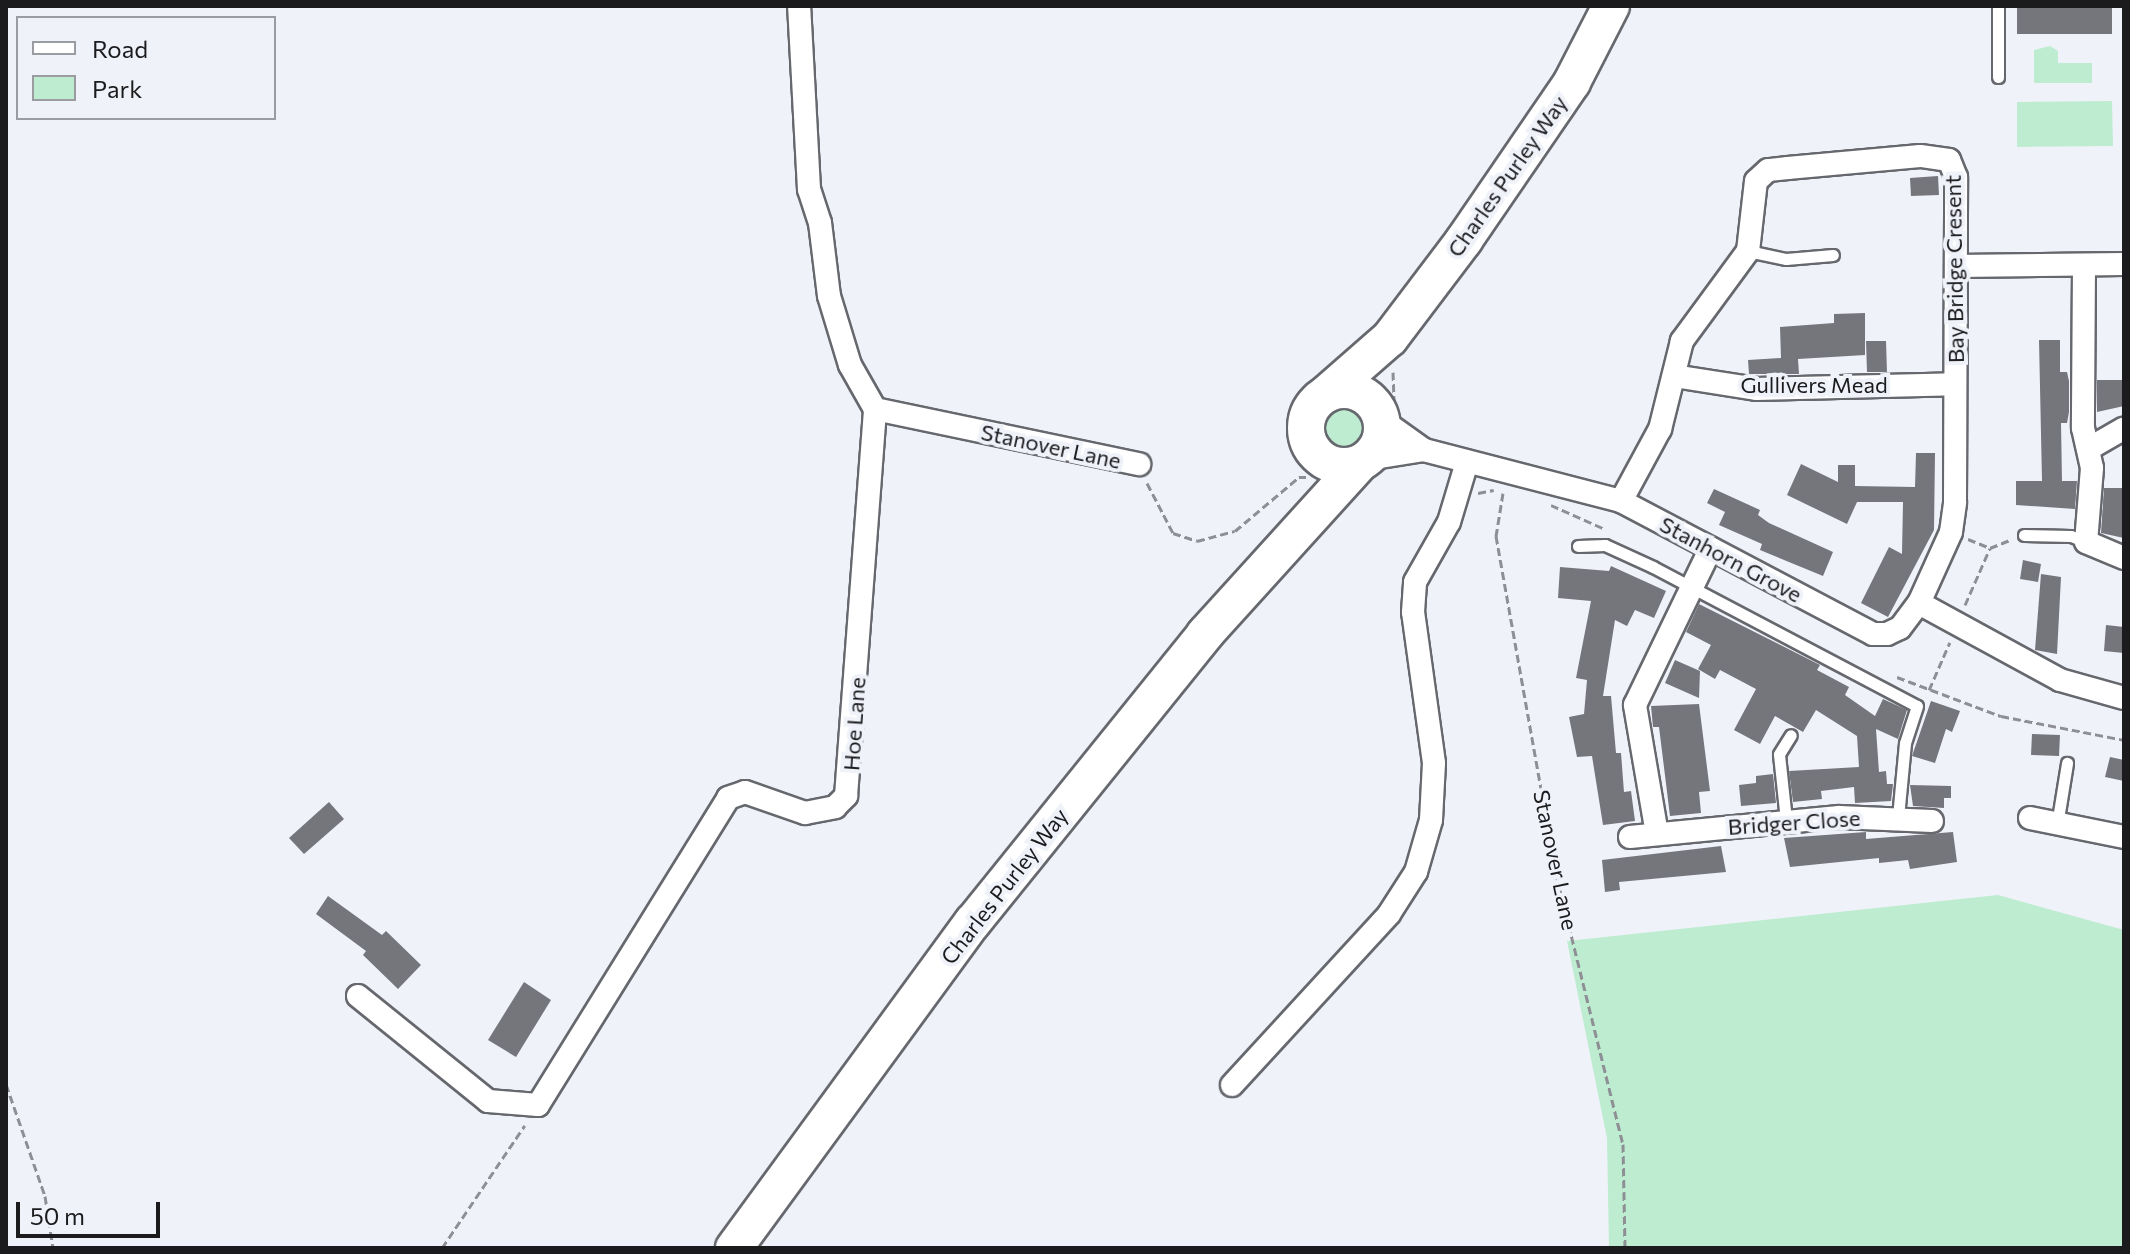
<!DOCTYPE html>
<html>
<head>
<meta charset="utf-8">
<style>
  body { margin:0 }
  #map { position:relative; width:2130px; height:1254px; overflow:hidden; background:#f0f2f9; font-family:Commissioner,sans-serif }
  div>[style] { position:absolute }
  .green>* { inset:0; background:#bdecd0 }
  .round { border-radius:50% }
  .building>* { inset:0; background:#74767c }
  .path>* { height:3px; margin-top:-1.5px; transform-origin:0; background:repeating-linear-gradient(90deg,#8e8f94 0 8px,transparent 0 12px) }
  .roads { filter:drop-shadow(2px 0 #66686e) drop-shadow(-2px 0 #66686e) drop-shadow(0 2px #66686e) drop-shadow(0 -2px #66686e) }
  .lane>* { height:11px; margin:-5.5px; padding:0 5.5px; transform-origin:5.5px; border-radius:5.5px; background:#fff }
  .street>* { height:22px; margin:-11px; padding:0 11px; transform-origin:11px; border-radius:11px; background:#fff }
  .primary>* { height:36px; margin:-18px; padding:0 18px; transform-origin:18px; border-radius:18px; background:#fff }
  .primary>.ring { margin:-18px; padding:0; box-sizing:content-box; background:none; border:36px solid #fff; border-radius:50% }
  span { translate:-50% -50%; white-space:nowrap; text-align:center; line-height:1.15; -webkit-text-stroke:8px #f0f2f9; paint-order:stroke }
  .street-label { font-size:22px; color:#1b1b1e }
  .frame { position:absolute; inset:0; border:8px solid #1b1b1e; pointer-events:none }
  .legend { position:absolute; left:16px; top:16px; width:260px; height:104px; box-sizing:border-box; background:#f0f2f9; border:2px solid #9b9ca1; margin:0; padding:10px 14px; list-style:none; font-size:24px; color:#1b1b1e }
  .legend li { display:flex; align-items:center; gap:16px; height:40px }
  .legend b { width:40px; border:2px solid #9b9ca1 }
  .scale { position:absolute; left:16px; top:1202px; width:144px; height:36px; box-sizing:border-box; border:4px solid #1b1b1e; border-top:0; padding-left:10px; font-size:24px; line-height:28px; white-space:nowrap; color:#1b1b1e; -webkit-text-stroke:6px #f0f2f9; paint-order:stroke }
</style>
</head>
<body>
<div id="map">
  <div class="green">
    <div style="clip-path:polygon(2050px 46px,2058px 51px,2058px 63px,2092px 63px,2092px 83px,2034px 83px,2034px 50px)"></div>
    <div style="clip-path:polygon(2112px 101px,2113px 146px,2017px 147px,2017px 102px)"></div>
    <div class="round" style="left:1321px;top:405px;width:48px;height:48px"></div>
    <div style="clip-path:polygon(1998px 895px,2124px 930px,2124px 1248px,1609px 1248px,1607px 1138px,1567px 941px)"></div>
  </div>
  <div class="building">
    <div style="clip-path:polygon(2017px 6px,2112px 6px,2112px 34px,2017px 34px)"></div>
    <div style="clip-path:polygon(1938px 176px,1939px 195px,1911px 196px,1910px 178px)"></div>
    <div style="clip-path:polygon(1865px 313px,1865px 355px,1798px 359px,1799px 374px,1749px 374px,1748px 360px,1781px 358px,1780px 327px,1834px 323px,1834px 314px)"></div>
    <div style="clip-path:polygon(2039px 340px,2060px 340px,2060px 372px,2067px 372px,2069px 381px,2069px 412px,2067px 423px,2061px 423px,2062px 481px,2077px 481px,2075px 509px,2016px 505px,2016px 481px,2042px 481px)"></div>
    <div style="clip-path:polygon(1866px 341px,1886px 341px,1887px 372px,1867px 372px)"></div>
    <div style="clip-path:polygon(2097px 380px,2124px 380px,2124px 406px,2097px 412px)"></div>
    <div style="clip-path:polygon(1916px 453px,1935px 453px,1934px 530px,1888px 617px,1861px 603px,1889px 547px,1902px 554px,1903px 502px,1857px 502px,1847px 524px,1787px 495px,1801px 464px,1838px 482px,1838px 465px,1855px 465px,1855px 486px,1915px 487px)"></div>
    <div style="clip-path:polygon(2104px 488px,2124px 488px,2124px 538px,2101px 533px)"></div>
    <div style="clip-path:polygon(1714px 489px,1760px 510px,1758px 515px,1769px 523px,1833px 552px,1823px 576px,1760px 550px,1762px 544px,1719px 525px,1725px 512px,1707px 503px)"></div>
    <div style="clip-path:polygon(2023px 560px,2041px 564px,2038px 582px,2020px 579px)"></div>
    <div style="clip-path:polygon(1611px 566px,1666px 591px,1654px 618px,1635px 610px,1627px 626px,1615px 620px,1603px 696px,1611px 696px,1616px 753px,1621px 753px,1624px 792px,1631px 791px,1635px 821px,1603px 825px,1592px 756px,1577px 757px,1569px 717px,1584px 714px,1587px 680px,1576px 678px,1591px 601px,1558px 598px,1560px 567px,1609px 571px)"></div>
    <div style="clip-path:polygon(2041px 574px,2061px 577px,2057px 654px,2035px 650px)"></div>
    <div style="clip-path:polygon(1699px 604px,1820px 665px,1817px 670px,1849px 687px,1845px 695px,1875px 716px,1883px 699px,1907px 710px,1898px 739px,1876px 729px,1879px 772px,1886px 771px,1887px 784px,1893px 784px,1891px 801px,1855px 803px,1854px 787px,1821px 791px,1822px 799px,1793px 802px,1789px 771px,1859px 767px,1857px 736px,1816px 710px,1803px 732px,1775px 716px,1760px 744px,1734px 730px,1756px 689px,1720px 670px,1715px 679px,1698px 669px,1711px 645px,1686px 632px)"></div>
    <div style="clip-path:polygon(2106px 625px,2124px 627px,2124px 653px,2104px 651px)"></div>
    <div style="clip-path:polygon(1675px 660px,1700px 671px,1699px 698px,1665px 683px)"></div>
    <div style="clip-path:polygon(1931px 701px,1960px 711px,1952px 732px,1946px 729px,1935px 763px,1912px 756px)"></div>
    <div style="clip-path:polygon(1699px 704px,1710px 791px,1699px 792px,1701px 813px,1670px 816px,1659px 727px,1653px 727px,1651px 706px)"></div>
    <div style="clip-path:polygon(2032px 734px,2060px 735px,2059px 756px,2031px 755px)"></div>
    <div style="clip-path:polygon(2110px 757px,2124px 760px,2124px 781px,2105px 777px)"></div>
    <div style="clip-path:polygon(1773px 774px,1776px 803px,1741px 806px,1739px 785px,1756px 783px,1756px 776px)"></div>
    <div style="clip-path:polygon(1910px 785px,1951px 786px,1951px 798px,1944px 798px,1944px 808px,1913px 806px)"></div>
    <div style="clip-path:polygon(329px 802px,344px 819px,304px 854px,289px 838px)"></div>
    <div style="clip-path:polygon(1866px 832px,1866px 839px,1953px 832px,1957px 862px,1910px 869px,1908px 860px,1879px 863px,1879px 858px,1790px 867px,1784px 838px)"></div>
    <div style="clip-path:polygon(1721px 846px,1726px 872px,1619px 882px,1620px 890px,1605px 892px,1602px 860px)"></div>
    <div style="clip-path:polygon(328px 896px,382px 935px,386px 931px,421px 965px,398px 989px,363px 955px,366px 951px,316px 914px)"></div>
    <div style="clip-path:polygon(524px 982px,551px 1000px,516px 1057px,488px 1040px)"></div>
  </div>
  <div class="path">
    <div style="left:1393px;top:372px;width:32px;rotate:88deg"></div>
    <div style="left:1147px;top:483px;width:56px;rotate:62.5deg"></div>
    <div style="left:1173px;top:533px;width:25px;rotate:18deg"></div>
    <div style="left:1197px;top:541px;width:39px;rotate:-15deg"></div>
    <div style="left:1235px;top:531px;width:84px;rotate:-40.2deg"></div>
    <div style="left:1299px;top:477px;width:7px"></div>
    <div style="left:1478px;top:493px;width:16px;rotate:-11deg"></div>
    <div style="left:1503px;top:493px;width:44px;rotate:99.2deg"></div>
    <div style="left:1496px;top:536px;width:347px;rotate:79.9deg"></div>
    <div style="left:1557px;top:878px;width:274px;rotate:76.1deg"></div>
    <div style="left:1623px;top:1144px;width:104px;rotate:88.9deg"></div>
    <div style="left:1551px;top:505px;width:59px;rotate:24deg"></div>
    <div style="left:1968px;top:539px;width:24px;rotate:22deg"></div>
    <div style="left:1965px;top:605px;width:62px;rotate:-66.3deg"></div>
    <div style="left:1990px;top:548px;width:22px;rotate:-22deg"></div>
    <div style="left:1897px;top:677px;width:111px;rotate:20.6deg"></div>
    <div style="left:2001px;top:716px;width:125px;rotate:11deg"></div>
    <div style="left:1929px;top:690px;width:52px;rotate:-66.4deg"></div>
    <div style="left:6px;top:1084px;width:119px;rotate:70.8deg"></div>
    <div style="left:45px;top:1196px;width:53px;rotate:81.3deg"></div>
    <div style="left:442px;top:1248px;width:148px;rotate:-56deg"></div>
  </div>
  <div class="roads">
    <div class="lane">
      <div style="left:1998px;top:77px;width:71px;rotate:-90deg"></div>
      <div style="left:1748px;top:251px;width:39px;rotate:12deg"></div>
      <div style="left:1786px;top:259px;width:47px;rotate:-4.9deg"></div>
      <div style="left:2024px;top:535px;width:47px;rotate:1.2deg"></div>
      <div style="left:2071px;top:536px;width:16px;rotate:22deg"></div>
      <div style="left:1578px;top:546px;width:27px;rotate:-2deg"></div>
      <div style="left:1605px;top:545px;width:53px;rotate:24.6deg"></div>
      <div style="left:1653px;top:567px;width:298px;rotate:27.8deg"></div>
      <div style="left:1917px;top:706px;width:39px;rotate:108deg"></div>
      <div style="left:1905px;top:743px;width:74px;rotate:95.4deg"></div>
      <div style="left:1786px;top:820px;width:66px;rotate:-96.1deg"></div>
      <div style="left:1779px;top:754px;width:22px;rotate:-58deg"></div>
      <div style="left:2057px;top:825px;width:63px;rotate:-80.8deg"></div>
    </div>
    <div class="street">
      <div style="left:1957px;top:266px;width:167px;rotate:-0.7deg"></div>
      <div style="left:2084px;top:268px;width:160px;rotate:90.4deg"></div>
      <div style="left:2083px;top:428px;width:41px;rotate:77.3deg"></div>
      <div style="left:2092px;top:468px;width:74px;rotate:94.6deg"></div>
      <div style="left:2086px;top:542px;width:41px;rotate:22.8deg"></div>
      <div style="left:1674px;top:376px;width:83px;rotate:9deg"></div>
      <div style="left:1756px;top:389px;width:199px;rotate:-1.4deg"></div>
      <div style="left:875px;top:409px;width:270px;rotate:11.8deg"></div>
      <div style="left:1382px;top:420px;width:52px;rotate:35.5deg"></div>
      <div style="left:1424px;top:450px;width:203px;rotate:14.5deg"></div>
      <div style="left:1621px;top:501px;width:285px;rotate:27.8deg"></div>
      <div style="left:1873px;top:634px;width:14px"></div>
      <div style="left:1887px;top:634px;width:14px;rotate:-25deg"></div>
      <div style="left:1900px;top:628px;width:31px;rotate:-53deg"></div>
      <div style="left:1919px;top:603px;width:78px;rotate:-65.7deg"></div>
      <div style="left:1951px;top:532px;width:30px;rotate:-82deg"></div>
      <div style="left:1955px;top:502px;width:325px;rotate:-89.8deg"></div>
      <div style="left:1956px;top:177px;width:18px;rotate:-112deg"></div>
      <div style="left:1949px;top:160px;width:29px;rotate:-172deg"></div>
      <div style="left:1920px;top:156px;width:133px;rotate:174.8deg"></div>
      <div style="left:1788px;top:168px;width:20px;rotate:174deg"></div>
      <div style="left:1768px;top:170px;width:16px;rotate:137deg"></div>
      <div style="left:1756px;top:181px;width:70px;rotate:96.5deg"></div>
      <div style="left:1748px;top:251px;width:112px;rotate:126.3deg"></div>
      <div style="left:1682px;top:341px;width:91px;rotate:104deg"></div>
      <div style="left:1660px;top:429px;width:82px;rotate:118.4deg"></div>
      <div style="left:2090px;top:448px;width:39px;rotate:-30deg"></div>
      <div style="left:1368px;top:459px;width:57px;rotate:-9.1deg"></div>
      <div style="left:1919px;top:603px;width:161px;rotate:28.6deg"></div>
      <div style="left:2060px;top:680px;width:66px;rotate:15.7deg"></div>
      <div style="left:2030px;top:818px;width:96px;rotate:11.4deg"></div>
      <div style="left:1657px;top:834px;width:131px;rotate:-99.7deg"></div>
      <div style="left:1635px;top:705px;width:174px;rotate:-64.2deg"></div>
      <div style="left:1630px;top:837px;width:210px;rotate:-5.5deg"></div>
      <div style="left:1839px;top:817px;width:93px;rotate:2.5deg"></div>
      <div style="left:358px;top:996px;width:167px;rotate:38.9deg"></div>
      <div style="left:488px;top:1101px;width:50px;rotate:4.6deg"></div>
      <div style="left:538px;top:1105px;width:361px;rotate:-58.2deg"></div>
      <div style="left:728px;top:798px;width:18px;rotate:-19deg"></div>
      <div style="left:745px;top:792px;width:64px;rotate:19.3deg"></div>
      <div style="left:805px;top:813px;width:31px;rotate:-11deg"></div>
      <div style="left:835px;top:807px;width:16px;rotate:-45deg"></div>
      <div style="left:846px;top:796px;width:388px;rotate:-85.7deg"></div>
      <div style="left:875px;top:409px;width:51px;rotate:-119.6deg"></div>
      <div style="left:850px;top:365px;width:72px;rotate:-106.9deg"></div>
      <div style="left:829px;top:296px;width:74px;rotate:-97deg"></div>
      <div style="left:820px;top:223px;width:36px;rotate:-108deg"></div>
      <div style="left:809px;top:189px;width:183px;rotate:-93.1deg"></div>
      <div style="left:1232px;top:1085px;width:232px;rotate:-47.4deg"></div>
      <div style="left:1389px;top:914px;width:50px;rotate:-57.3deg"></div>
      <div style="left:1416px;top:872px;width:54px;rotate:-73.9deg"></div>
      <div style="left:1431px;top:820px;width:57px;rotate:-87deg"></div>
      <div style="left:1434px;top:763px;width:152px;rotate:-97.9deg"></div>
      <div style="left:1413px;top:612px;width:30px;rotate:-86deg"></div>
      <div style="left:1415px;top:582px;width:69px;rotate:-60.5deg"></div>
      <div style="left:1449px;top:522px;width:63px;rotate:-73.3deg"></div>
    </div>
    <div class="primary">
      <div class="ring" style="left:1306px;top:390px;width:40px;height:40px"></div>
      <div style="left:1326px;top:394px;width:85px;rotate:-41.2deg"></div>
      <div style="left:1390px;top:338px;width:123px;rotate:-52.9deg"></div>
      <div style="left:1464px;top:240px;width:191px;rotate:-55.6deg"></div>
      <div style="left:1572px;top:82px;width:85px;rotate:-62.8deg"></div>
      <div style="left:734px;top:1248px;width:404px;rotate:-53.8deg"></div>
      <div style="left:973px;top:922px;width:370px;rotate:-51.1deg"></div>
      <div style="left:1205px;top:634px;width:228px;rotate:-47.8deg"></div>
    </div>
  </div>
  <div class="street-label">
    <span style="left:1507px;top:176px;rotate:-55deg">Charles Purley Way</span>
    <span style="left:1954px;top:269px;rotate:-91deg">Bay Bridge Cresent</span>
    <span style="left:1814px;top:385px">Gullivers Mead</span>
    <span style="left:1051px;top:446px;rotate:12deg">Stanover Lane</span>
    <span style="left:1731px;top:559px;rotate:28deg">Stanhorn Grove</span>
    <span style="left:854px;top:724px;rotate:-86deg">Hoe Lane</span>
    <span style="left:1794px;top:822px;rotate:-4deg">Bridger Close</span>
    <span style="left:1556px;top:860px;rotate:78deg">Stanover Lane</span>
    <span style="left:1004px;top:886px;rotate:-52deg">Charles Purley Way</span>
  </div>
  <div class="frame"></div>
  <ul class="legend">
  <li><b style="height:10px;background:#fff"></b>Road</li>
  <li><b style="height:22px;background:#bdecd0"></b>Park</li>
  </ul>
  <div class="scale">50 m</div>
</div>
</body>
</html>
